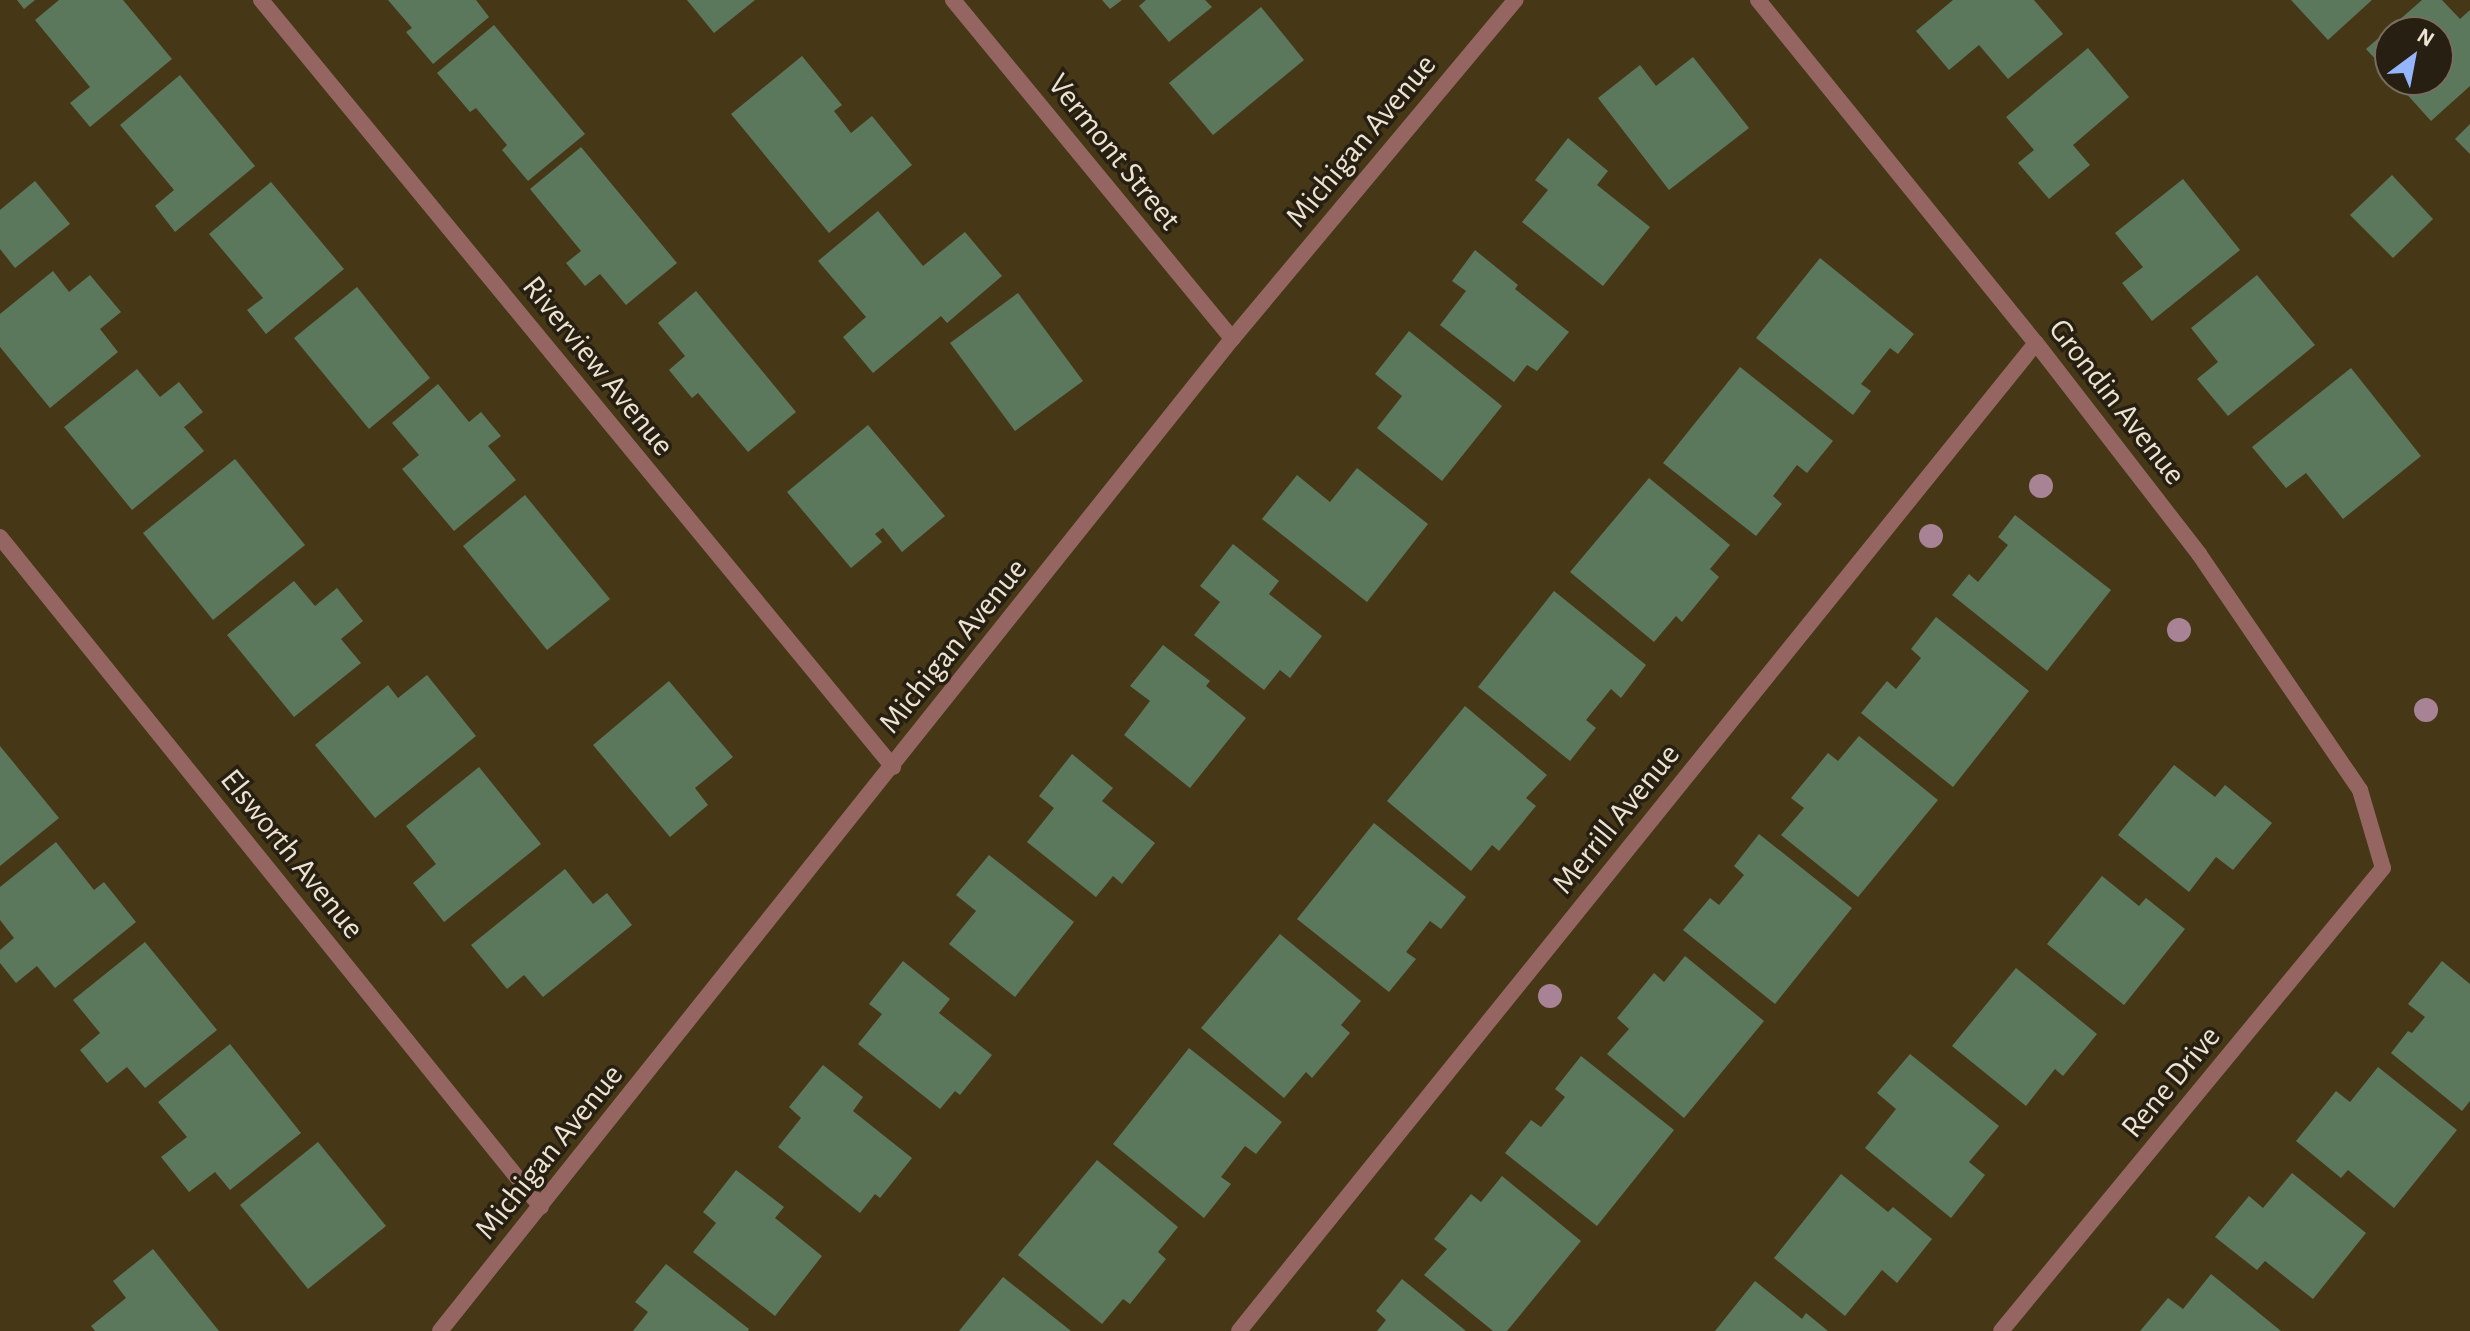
<!DOCTYPE html>
<html>
<head>
<meta charset="utf-8">
<style>
  body { margin:0 }
  #map { position:relative; width:2470px; height:1331px; overflow:hidden; background:#463817; font-family:"Alegreya Sans",sans-serif }
  div>[style] { position:absolute }
  .building>* { inset:0; background:#5b775c }
  .minor>* { height:16px; margin:-8px; padding:0 8px; transform-origin:8px; border-radius:8px; background:#956661 }
  .tertiary>* { height:16px; margin:-8px; padding:0 8px; transform-origin:8px; border-radius:8px; background:#956661 }
  .trees>* { width:24px; height:24px; margin:-12px; border-radius:50%; background:#a88395 }
  span { translate:-50% -50%; white-space:nowrap; text-align:center; line-height:1.15; -webkit-text-stroke:7px #272012; paint-order:stroke }
  .street-label { font-size:32px; color:#ece3d1 }
  .north { position:absolute; left:2374px; top:16px; width:80px; height:80px; box-sizing:border-box; background:#272012; border:2px solid #766e5e; border-radius:50%; rotate:32deg; font-size:22px; font-weight:700; line-height:32px; text-align:center; color:#ece3d1 }
  .north::after { content:''; display:block; margin:auto; width:28px; height:36px; background:#95b6fd; clip-path:polygon(50% 0,100% 100%,50% 72%,0 100%) }
</style>
</head>
<body>
<div id="map">
  <div class="building">
    <div style="clip-path:polygon(17px 0,35px 0,24px 9px)"></div>
    <div style="clip-path:polygon(59px 0,123px 0,172px 59px,90px 127px,70px 103px,90px 87px,35px 20px)"></div>
    <div style="clip-path:polygon(388px 0,476px 0,489px 17px,433px 64px,406px 32px,412px 28px)"></div>
    <div style="clip-path:polygon(687px 0,755px 0,714px 33px)"></div>
    <div style="clip-path:polygon(1102px 0,1122px 0,1110px 9px)"></div>
    <div style="clip-path:polygon(1146px 0,1205px 0,1212px 7px,1169px 42px,1139px 6px)"></div>
    <div style="clip-path:polygon(1953px 0,2034px 0,2063px 34px,2008px 79px,1979px 45px,1949px 70px,1916px 31px)"></div>
    <div style="clip-path:polygon(2291px 0,2372px 0,2328px 40px)"></div>
    <div style="clip-path:polygon(2422px 0,2442px 0,2460px 19px,2470px 10px,2470px 86px,2431px 121px,2394px 80px,2438px 80px,2438px 32px,2390px 32px,2390px 75px,2366px 49px)"></div>
    <div style="clip-path:polygon(1261px 7px,1304px 60px,1213px 135px,1169px 83px)"></div>
    <div style="clip-path:polygon(494px 25px,585px 134px,528px 181px,502px 150px,507px 145px,476px 108px,470px 112px,437px 73px)"></div>
    <div style="clip-path:polygon(2088px 48px,2129px 97px,2073px 145px,2090px 165px,2049px 199px,2018px 163px,2034px 150px,2006px 117px)"></div>
    <div style="clip-path:polygon(802px 56px,842px 105px,834px 111px,851px 133px,872px 116px,912px 165px,829px 233px,731px 114px)"></div>
    <div style="clip-path:polygon(1693px 57px,1749px 128px,1669px 190px,1598px 98px,1640px 65px,1656px 86px)"></div>
    <div style="clip-path:polygon(180px 75px,255px 166px,175px 232px,155px 206px,174px 190px,120px 125px)"></div>
    <div style="clip-path:polygon(2470px 124px,2470px 154px,2455px 139px)"></div>
    <div style="clip-path:polygon(1568px 138px,1608px 171px,1597px 185px,1650px 227px,1603px 286px,1522px 222px,1548px 190px,1535px 180px)"></div>
    <div style="clip-path:polygon(581px 147px,677px 263px,626px 305px,600px 274px,585px 286px,566px 263px,581px 251px,530px 189px)"></div>
    <div style="clip-path:polygon(2392px 175px,2433px 219px,2393px 258px,2350px 215px)"></div>
    <div style="clip-path:polygon(2183px 179px,2240px 250px,2152px 321px,2122px 283px,2143px 267px,2115px 233px)"></div>
    <div style="clip-path:polygon(35px 181px,70px 224px,15px 268px,0 249px,0 210px)"></div>
    <div style="clip-path:polygon(271px 182px,344px 269px,266px 334px,247px 310px,263px 298px,209px 234px)"></div>
    <div style="clip-path:polygon(878px 211px,923px 266px,965px 232px,1002px 276px,947px 323px,941px 316px,873px 373px,843px 337px,866px 317px,818px 261px)"></div>
    <div style="clip-path:polygon(1475px 250px,1518px 285px,1515px 289px,1569px 332px,1537px 371px,1527px 365px,1514px 382px,1440px 325px,1466px 291px,1452px 281px)"></div>
    <div style="clip-path:polygon(1820px 258px,1914px 334px,1898px 354px,1890px 348px,1861px 384px,1871px 391px,1853px 415px,1756px 338px)"></div>
    <div style="clip-path:polygon(53px 271px,69px 292px,90px 275px,121px 312px,100px 329px,118px 352px,50px 408px,0 347px,0 314px)"></div>
    <div style="clip-path:polygon(2257px 275px,2315px 345px,2228px 416px,2197px 379px,2218px 362px,2191px 328px)"></div>
    <div style="clip-path:polygon(357px 287px,430px 378px,369px 429px,294px 338px)"></div>
    <div style="clip-path:polygon(696px 291px,796px 412px,748px 452px,698px 393px,692px 398px,669px 370px,685px 356px,658px 323px)"></div>
    <div style="clip-path:polygon(1018px 293px,1083px 381px,1015px 431px,950px 343px)"></div>
    <div style="clip-path:polygon(1409px 331px,1502px 406px,1442px 481px,1377px 428px,1402px 396px,1375px 374px)"></div>
    <div style="clip-path:polygon(1740px 367px,1833px 441px,1807px 473px,1797px 465px,1773px 496px,1782px 504px,1756px 536px,1663px 463px)"></div>
    <div style="clip-path:polygon(2351px 368px,2421px 456px,2343px 519px,2306px 473px,2286px 488px,2252px 447px)"></div>
    <div style="clip-path:polygon(137px 369px,160px 397px,179px 382px,203px 412px,184px 427px,204px 451px,132px 510px,64px 427px)"></div>
    <div style="clip-path:polygon(438px 384px,469px 422px,481px 412px,501px 436px,488px 446px,516px 480px,454px 531px,402px 469px,419px 455px,392px 423px)"></div>
    <div style="clip-path:polygon(868px 425px,945px 516px,902px 552px,883px 528px,875px 534px,882px 542px,851px 568px,787px 492px)"></div>
    <div style="clip-path:polygon(235px 459px,305px 545px,213px 620px,143px 533px)"></div>
    <div style="clip-path:polygon(1357px 468px,1428px 524px,1367px 602px,1262px 519px,1297px 475px,1330px 502px)"></div>
    <div style="clip-path:polygon(1649px 478px,1730px 545px,1710px 569px,1719px 577px,1682px 622px,1676px 616px,1654px 642px,1570px 572px)"></div>
    <div style="clip-path:polygon(525px 495px,610px 599px,547px 650px,463px 546px)"></div>
    <div style="clip-path:polygon(2015px 515px,2111px 590px,2047px 671px,1952px 595px,1969px 574px,1978px 582px,2008px 545px,1998px 537px)"></div>
    <div style="clip-path:polygon(1233px 544px,1279px 581px,1269px 594px,1322px 636px,1290px 678px,1280px 670px,1264px 690px,1194px 635px,1220px 602px,1200px 586px)"></div>
    <div style="clip-path:polygon(294px 581px,315px 606px,337px 588px,363px 621px,341px 639px,361px 663px,294px 717px,227px 635px)"></div>
    <div style="clip-path:polygon(1554px 591px,1646px 665px,1621px 698px,1611px 689px,1586px 720px,1596px 728px,1570px 761px,1478px 687px)"></div>
    <div style="clip-path:polygon(1936px 617px,2029px 691px,1953px 787px,1861px 713px,1887px 681px,1896px 689px,1921px 658px,1911px 649px)"></div>
    <div style="clip-path:polygon(1163px 645px,1210px 681px,1206px 686px,1246px 718px,1190px 788px,1124px 735px,1150px 701px,1130px 686px)"></div>
    <div style="clip-path:polygon(427px 675px,476px 736px,375px 818px,315px 745px,388px 685px,398px 698px)"></div>
    <div style="clip-path:polygon(669px 681px,733px 757px,695px 788px,708px 805px,670px 837px,593px 745px)"></div>
    <div style="clip-path:polygon(1465px 706px,1547px 775px,1526px 798px,1536px 806px,1499px 851px,1492px 845px,1471px 871px,1387px 801px)"></div>
    <div style="clip-path:polygon(1859px 736px,1938px 800px,1858px 897px,1781px 835px,1804px 808px,1791px 798px,1828px 753px,1838px 761px)"></div>
    <div style="clip-path:polygon(0 746px,59px 818px,0 866px)"></div>
    <div style="clip-path:polygon(1072px 754px,1113px 788px,1102px 801px,1155px 843px,1122px 884px,1113px 876px,1096px 897px,1027px 842px,1054px 808px,1039px 796px)"></div>
    <div style="clip-path:polygon(2174px 765px,2215px 797px,2225px 785px,2272px 823px,2233px 870px,2216px 857px,2189px 892px,2118px 835px)"></div>
    <div style="clip-path:polygon(479px 767px,541px 844px,444px 922px,413px 883px,436px 864px,406px 826px)"></div>
    <div style="clip-path:polygon(1374px 823px,1466px 897px,1441px 929px,1430px 921px,1406px 952px,1416px 959px,1389px 992px,1297px 919px)"></div>
    <div style="clip-path:polygon(1759px 834px,1852px 908px,1775px 1004px,1683px 930px,1710px 898px,1719px 905px,1744px 875px,1734px 866px)"></div>
    <div style="clip-path:polygon(56px 842px,94px 890px,104px 882px,136px 922px,55px 988px,37px 966px,16px 983px,0 963px,0 950px,14px 938px,0 920px,0 887px)"></div>
    <div style="clip-path:polygon(989px 855px,1074px 922px,1015px 997px,949px 944px,976px 911px,956px 895px)"></div>
    <div style="clip-path:polygon(565px 869px,593px 904px,607px 893px,632px 925px,543px 997px,524px 975px,507px 989px,471px 945px)"></div>
    <div style="clip-path:polygon(2102px 876px,2139px 906px,2146px 898px,2185px 929px,2124px 1005px,2047px 944px)"></div>
    <div style="clip-path:polygon(1280px 934px,1361px 1001px,1341px 1025px,1350px 1033px,1312px 1078px,1306px 1072px,1284px 1098px,1201px 1028px)"></div>
    <div style="clip-path:polygon(145px 942px,217px 1030px,145px 1088px,127px 1067px,107px 1083px,80px 1050px,100px 1033px,73px 1000px)"></div>
    <div style="clip-path:polygon(1685px 956px,1764px 1021px,1684px 1118px,1607px 1054px,1629px 1029px,1617px 1018px,1654px 973px,1664px 982px)"></div>
    <div style="clip-path:polygon(903px 961px,950px 999px,939px 1013px,992px 1055px,960px 1095px,955px 1091px,940px 1109px,858px 1044px,882px 1014px,869px 1004px)"></div>
    <div style="clip-path:polygon(2442px 961px,2470px 984px,2470px 1101px,2462px 1111px,2391px 1053px,2408px 1031px,2412px 1033px,2425px 1017px,2408px 1004px)"></div>
    <div style="clip-path:polygon(2016px 968px,2097px 1034px,2063px 1076px,2055px 1069px,2026px 1106px,1952px 1046px)"></div>
    <div style="clip-path:polygon(230px 1044px,301px 1133px,230px 1190px,215px 1172px,189px 1192px,161px 1157px,187px 1137px,158px 1102px)"></div>
    <div style="clip-path:polygon(1189px 1048px,1282px 1122px,1256px 1154px,1245px 1146px,1221px 1177px,1231px 1184px,1204px 1218px,1113px 1144px)"></div>
    <div style="clip-path:polygon(1910px 1054px,1999px 1126px,1969px 1162px,1985px 1175px,1951px 1218px,1865px 1148px,1896px 1109px,1877px 1093px)"></div>
    <div style="clip-path:polygon(1581px 1056px,1674px 1130px,1597px 1226px,1505px 1153px,1531px 1120px,1541px 1127px,1565px 1097px,1555px 1089px)"></div>
    <div style="clip-path:polygon(823px 1065px,863px 1097px,853px 1111px,912px 1158px,880px 1198px,875px 1194px,860px 1213px,778px 1147px,801px 1118px,789px 1107px)"></div>
    <div style="clip-path:polygon(2378px 1067px,2457px 1130px,2394px 1208px,2348px 1170px,2341px 1178px,2296px 1141px,2336px 1091px,2350px 1102px)"></div>
    <div style="clip-path:polygon(318px 1142px,386px 1226px,308px 1289px,240px 1205px)"></div>
    <div style="clip-path:polygon(1097px 1160px,1178px 1227px,1158px 1252px,1166px 1259px,1130px 1304px,1123px 1299px,1102px 1324px,1018px 1255px)"></div>
    <div style="clip-path:polygon(736px 1170px,784px 1207px,775px 1218px,822px 1256px,775px 1316px,693px 1252px,716px 1223px,703px 1212px)"></div>
    <div style="clip-path:polygon(2292px 1173px,2366px 1233px,2313px 1299px,2265px 1261px,2257px 1270px,2215px 1237px,2249px 1196px,2263px 1208px)"></div>
    <div style="clip-path:polygon(1841px 1174px,1888px 1212px,1893px 1207px,1932px 1239px,1897px 1283px,1882px 1270px,1845px 1316px,1774px 1258px)"></div>
    <div style="clip-path:polygon(1502px 1176px,1581px 1241px,1507px 1331px,1493px 1331px,1424px 1275px,1447px 1249px,1434px 1239px,1471px 1194px,1481px 1202px)"></div>
    <div style="clip-path:polygon(153px 1249px,219px 1331px,95px 1331px,91px 1326px,126px 1298px,113px 1281px)"></div>
    <div style="clip-path:polygon(666px 1264px,749px 1329px,748px 1331px,633px 1331px,648px 1312px,635px 1302px)"></div>
    <div style="clip-path:polygon(2211px 1274px,2281px 1331px,2140px 1331px,2168px 1298px,2183px 1309px)"></div>
    <div style="clip-path:polygon(1003px 1277px,1071px 1331px,959px 1331px)"></div>
    <div style="clip-path:polygon(1402px 1279px,1466px 1331px,1377px 1331px,1386px 1320px,1376px 1311px)"></div>
    <div style="clip-path:polygon(1755px 1281px,1802px 1319px,1806px 1313px,1828px 1331px,1715px 1331px)"></div>
  </div>
  <div class="minor">
    <div style="left:261px;top:0;width:994px;rotate:50.51deg"></div>
    <div style="left:953px;top:0;width:439px;rotate:50.5deg"></div>
    <div style="left:1758px;top:0;width:442px;rotate:51deg"></div>
    <div style="left:2036px;top:343px;width:267px;rotate:52.3deg"></div>
    <div style="left:2199px;top:554px;width:286px;rotate:55.7deg"></div>
    <div style="left:2360px;top:790px;width:81px;rotate:73.6deg"></div>
    <div style="left:2383px;top:868px;width:600px;rotate:129.52deg"></div>
    <div style="left:0;top:537px;width:861px;rotate:51.08deg"></div>
    <div style="left:1239px;top:1331px;width:1269px;rotate:-51.11deg"></div>
  </div>
  <div class="tertiary">
    <div style="left:440px;top:1331px;width:1269px;rotate:-51.4deg"></div>
    <div style="left:1232px;top:339px;width:442px;rotate:-50.1deg"></div>
  </div>
  <div class="trees">
    <div style="left:2041px;top:486px"></div>
    <div style="left:1931px;top:536px"></div>
    <div style="left:2179px;top:630px"></div>
    <div style="left:2426px;top:710px"></div>
    <div style="left:1550px;top:996px"></div>
  </div>
  <div class="street-label">
    <span style="left:1361px;top:141px;rotate:-50deg">Michigan Avenue</span>
    <span style="left:1114px;top:152px;rotate:51deg">Vermont Street</span>
    <span style="left:598px;top:366px;rotate:51deg">Riverview Avenue</span>
    <span style="left:2117px;top:402px;rotate:52deg">Grondin Avenue</span>
    <span style="left:953px;top:646px;rotate:-51deg">Michigan Avenue</span>
    <span style="left:1616px;top:819px;rotate:-51deg">Merrill Avenue</span>
    <span style="left:292px;top:854px;rotate:51deg">Elsworth Avenue</span>
    <span style="left:2171px;top:1082px;rotate:-50deg">Rene Drive</span>
    <span style="left:549px;top:1152px;rotate:-51deg">Michigan Avenue</span>
  </div>
  <div class="north">N</div>
</div>
</body>
</html>
